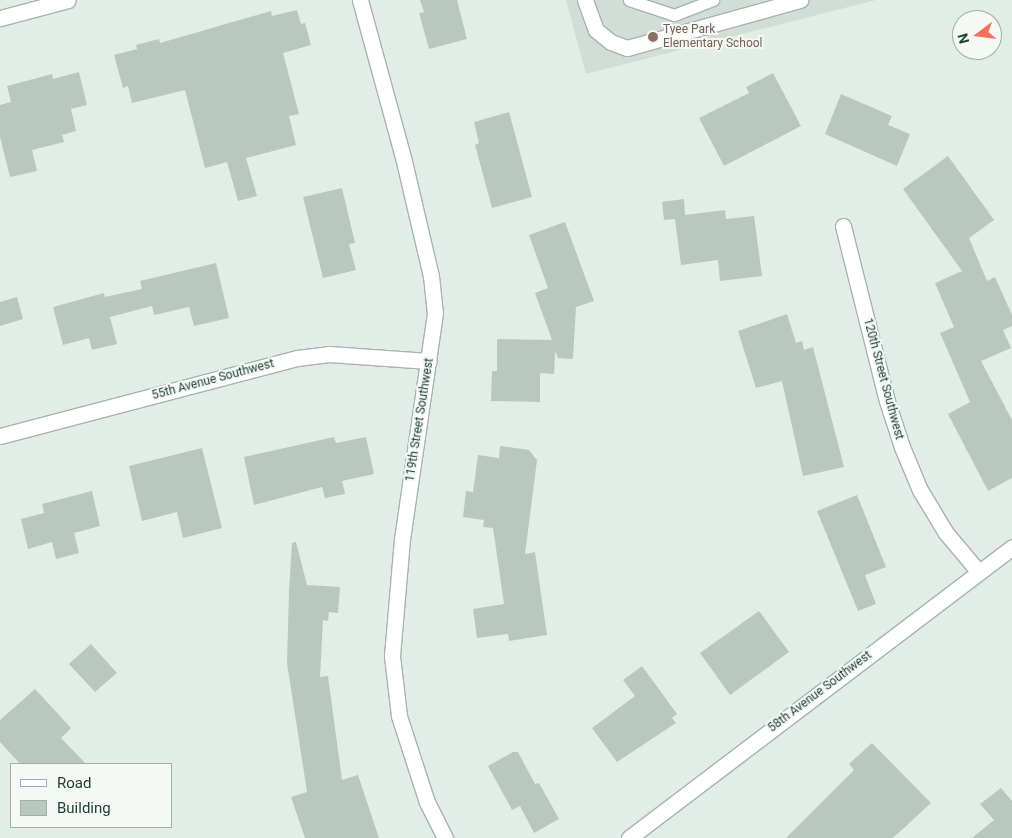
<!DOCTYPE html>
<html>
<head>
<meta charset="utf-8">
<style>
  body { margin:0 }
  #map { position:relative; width:1012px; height:838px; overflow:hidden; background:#e3ede8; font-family:Roboto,sans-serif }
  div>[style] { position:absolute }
  .built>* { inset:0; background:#d1ddd6 }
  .building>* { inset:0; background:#b8c8c0 }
  .roads { filter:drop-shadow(1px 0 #a5b5ae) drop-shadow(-1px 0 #a5b5ae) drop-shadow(0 1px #a5b5ae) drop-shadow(0 -1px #a5b5ae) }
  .lane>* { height:11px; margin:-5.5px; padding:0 5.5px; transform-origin:5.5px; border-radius:5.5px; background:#fff }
  .street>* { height:15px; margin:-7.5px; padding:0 7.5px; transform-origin:7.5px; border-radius:7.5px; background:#fff }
  .dots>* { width:14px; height:14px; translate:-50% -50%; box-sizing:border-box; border:2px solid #f4f9f6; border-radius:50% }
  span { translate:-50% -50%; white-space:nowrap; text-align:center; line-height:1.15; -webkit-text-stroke:4px #f4f9f6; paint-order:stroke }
  .education-label { font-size:12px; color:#785e54 }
  .left { translate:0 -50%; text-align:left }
  .street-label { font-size:12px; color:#223f34 }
  .legend { position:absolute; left:10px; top:763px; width:162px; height:65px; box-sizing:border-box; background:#f4f9f6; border:1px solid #a0afa8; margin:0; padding:6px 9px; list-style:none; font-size:15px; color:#223f34 }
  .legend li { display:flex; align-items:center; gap:10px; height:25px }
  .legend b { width:25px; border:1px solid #a0afa8 }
  .north { position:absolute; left:952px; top:10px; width:50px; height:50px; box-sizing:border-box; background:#f4f9f6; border:1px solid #a0afa8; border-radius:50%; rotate:255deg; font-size:14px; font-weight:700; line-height:20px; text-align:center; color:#223f34 }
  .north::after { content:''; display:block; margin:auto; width:18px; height:22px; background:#f57059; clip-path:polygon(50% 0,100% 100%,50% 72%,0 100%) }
</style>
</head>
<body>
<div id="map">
  <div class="built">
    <div style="clip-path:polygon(566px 0,876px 0,586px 74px)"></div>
  </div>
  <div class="building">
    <div style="clip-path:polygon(420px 0,457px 0,467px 39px,429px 49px,419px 13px,424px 12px)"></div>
    <div style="clip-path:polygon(297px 10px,301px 24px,305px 23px,311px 45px,283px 53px,299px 114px,289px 116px,296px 145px,246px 158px,257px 196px,238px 201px,227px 162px,205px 168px,185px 90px,132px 103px,128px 86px,123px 88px,114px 55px,137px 49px,136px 45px,159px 39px,160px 43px,271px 11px,272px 16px)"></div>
    <div style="clip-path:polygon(79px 72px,87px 105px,71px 109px,76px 131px,62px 135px,64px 142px,32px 150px,37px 171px,10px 177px,0 137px,0 105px,11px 102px,7px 86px,52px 74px,53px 79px)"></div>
    <div style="clip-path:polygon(773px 73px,801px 126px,724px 166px,699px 118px,749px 93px,746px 87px)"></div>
    <div style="clip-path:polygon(841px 94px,892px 116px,888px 125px,910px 134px,897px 166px,825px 134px)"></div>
    <div style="clip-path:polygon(509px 112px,532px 197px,492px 208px,475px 145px,479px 143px,474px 122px)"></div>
    <div style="clip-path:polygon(948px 156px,994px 220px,969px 238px,987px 281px,995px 277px,1012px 315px,1012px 326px,1003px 330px,1011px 348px,981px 361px,1012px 420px,1012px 478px,988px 491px,948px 414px,970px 402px,940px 333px,954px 327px,935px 283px,962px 271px,903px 189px)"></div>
    <div style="clip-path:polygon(342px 188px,355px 243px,349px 244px,356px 270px,323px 278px,303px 197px)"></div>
    <div style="clip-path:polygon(684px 199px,685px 215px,725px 210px,726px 219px,754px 216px,762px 276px,720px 281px,718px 260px,681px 265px,675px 219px,664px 220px,662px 202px)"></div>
    <div style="clip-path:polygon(565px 222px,594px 301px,576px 307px,573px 359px,558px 358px,555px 351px,554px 374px,540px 373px,540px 402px,491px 401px,492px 371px,497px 371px,497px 339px,552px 340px,535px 293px,548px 288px,529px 235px)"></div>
    <div style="clip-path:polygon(216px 263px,229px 318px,194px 326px,189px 307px,154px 315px,152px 306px,110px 317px,117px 344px,92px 350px,89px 338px,63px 345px,53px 307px,104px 293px,105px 297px,142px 289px,140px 281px)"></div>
    <div style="clip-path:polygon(17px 297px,23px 319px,0 326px,0 302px)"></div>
    <div style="clip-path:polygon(787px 314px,796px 343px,802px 341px,804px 350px,813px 347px,844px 467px,803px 476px,782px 381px,756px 388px,738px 331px)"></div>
    <div style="clip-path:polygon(334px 437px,336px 443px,366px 437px,374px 474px,342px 481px,345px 494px,325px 498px,322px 487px,254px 505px,244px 457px)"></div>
    <div style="clip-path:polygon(500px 446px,529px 450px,537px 460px,525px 554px,535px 552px,547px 635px,509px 641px,508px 634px,477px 638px,473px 609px,504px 604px,493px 528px,483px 527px,484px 520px,463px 517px,466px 491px,473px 492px,478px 455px,499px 458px)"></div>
    <div style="clip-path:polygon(202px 448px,222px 528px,183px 538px,177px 512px,142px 521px,129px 466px)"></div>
    <div style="clip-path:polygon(92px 491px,100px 526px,74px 533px,79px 553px,56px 559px,52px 542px,28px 549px,21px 519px,44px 513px,42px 504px)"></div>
    <div style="clip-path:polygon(857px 495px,886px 567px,865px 575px,876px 604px,858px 611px,817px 511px)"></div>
    <div style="clip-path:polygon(296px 542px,307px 585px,340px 587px,338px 613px,329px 612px,328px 621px,323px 620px,320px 677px,328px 676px,342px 780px,358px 775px,379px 838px,305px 838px,291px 797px,307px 792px,287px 663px,289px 591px,292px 543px)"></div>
    <div style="clip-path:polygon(759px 611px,789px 652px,730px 695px,700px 653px)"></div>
    <div style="clip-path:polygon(91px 644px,117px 673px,95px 692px,69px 664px)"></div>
    <div style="clip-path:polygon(642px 666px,677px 714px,672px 718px,676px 723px,617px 762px,592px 728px,635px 696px,623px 680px)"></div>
    <div style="clip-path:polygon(35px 689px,71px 728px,61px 738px,86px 764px,20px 764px,0 742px,0 720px)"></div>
    <div style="clip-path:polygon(872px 743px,931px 803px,893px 838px,786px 838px,854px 770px,849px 764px)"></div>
    <div style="clip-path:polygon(513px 752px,518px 752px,535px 784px,539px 783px,559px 819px,534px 833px,520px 806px,512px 810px,488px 766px)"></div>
    <div style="clip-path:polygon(1001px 788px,1012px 801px,1012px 838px,972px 838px,994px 820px,980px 804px)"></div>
  </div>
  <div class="roads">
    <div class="lane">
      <div style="left:629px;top:0;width:47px;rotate:18.4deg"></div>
      <div style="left:674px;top:15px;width:42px;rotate:-21deg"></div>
    </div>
    <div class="street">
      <div style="left:360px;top:0;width:163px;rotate:74.7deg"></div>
      <div style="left:403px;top:157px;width:122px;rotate:76.8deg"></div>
      <div style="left:431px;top:276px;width:37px;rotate:84deg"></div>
      <div style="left:435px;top:313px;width:228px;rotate:98.3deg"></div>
      <div style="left:402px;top:539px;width:117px;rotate:94.9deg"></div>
      <div style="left:392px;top:656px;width:60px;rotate:83.3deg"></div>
      <div style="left:399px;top:716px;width:90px;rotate:72deg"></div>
      <div style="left:427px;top:802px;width:40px;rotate:63.4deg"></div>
      <div style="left:585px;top:0;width:32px;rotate:70deg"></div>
      <div style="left:596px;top:30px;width:19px;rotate:39deg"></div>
      <div style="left:611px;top:42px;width:17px;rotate:21deg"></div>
      <div style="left:627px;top:48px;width:180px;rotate:-15.5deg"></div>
      <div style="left:0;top:18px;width:70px;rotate:-14.8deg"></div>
      <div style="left:843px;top:226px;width:180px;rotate:75.9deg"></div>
      <div style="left:887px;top:401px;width:48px;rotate:71.9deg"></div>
      <div style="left:902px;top:447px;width:47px;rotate:67.3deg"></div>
      <div style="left:920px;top:490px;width:50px;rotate:58.8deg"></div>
      <div style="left:946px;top:533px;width:50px;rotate:49.9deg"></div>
      <div style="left:0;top:436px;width:307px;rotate:-14.7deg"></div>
      <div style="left:297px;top:358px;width:32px;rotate:-7deg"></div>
      <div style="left:329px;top:354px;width:100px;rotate:4deg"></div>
      <div style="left:629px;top:838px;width:481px;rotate:-37.2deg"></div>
    </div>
  </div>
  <div class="dots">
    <div style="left:653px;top:37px;background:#8d6e63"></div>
  </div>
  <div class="education-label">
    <span class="left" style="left:663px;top:37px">Tyee Park<br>Elementary School</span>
  </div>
  <div class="street-label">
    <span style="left:883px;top:379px;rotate:75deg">120th Street Southwest</span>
    <span style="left:213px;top:380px;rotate:-15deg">55th Avenue Southwest</span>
    <span style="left:420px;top:420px;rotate:-81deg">119th Street Southwest</span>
    <span style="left:820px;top:692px;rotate:-37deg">58th Avenue Southwest</span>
  </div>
  <ul class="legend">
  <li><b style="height:6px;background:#fff"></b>Road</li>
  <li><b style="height:14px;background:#b8c8c0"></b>Building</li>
  </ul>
  <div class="north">N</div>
</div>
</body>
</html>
